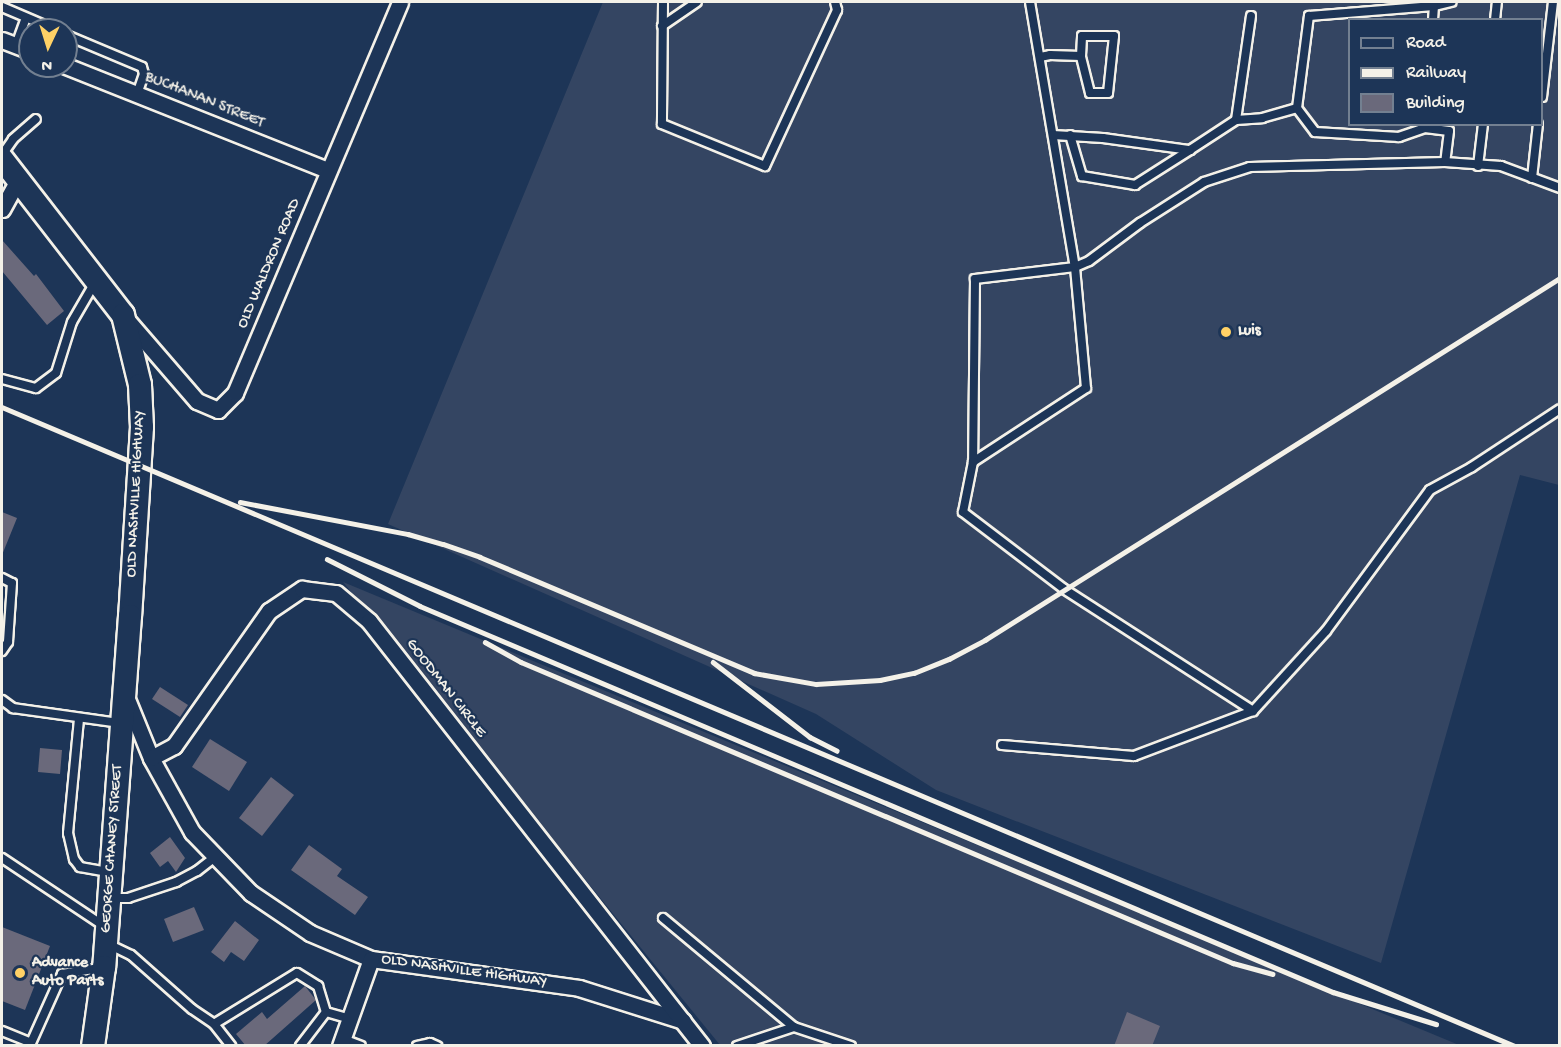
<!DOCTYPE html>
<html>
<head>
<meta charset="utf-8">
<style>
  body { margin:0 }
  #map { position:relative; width:1561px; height:1047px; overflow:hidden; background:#1d3557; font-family:"Gochi Hand",sans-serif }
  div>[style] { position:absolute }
  .built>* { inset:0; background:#344562 }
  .building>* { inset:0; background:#6a697b }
  .roads { filter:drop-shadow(2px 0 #f4f1e8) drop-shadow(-2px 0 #f4f1e8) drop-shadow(0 2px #f4f1e8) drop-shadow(0 -2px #f4f1e8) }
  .service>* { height:8px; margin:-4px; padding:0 4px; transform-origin:4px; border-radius:4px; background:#1d3557 }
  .minor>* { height:15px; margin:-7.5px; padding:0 7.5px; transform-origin:7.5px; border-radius:7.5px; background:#1d3557 }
  .secondary>* { height:22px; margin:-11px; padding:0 11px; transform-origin:11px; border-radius:11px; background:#1d3557 }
  .rail>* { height:4.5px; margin:-2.25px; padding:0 2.25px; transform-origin:2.25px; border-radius:2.25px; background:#f4f1e8 }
  .dots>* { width:16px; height:16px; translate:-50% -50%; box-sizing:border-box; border:3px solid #1d3557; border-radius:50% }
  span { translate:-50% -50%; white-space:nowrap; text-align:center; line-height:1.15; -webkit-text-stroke:4.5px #1d3557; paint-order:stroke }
  .street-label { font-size:16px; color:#f4f1e8 }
  .poi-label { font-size:16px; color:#f4f1e8; font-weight:700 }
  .left { translate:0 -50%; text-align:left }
  .frame { position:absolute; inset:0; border:3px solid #f4f1e8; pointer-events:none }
  .legend { position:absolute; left:1348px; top:18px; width:195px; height:108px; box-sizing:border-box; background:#1d3557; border:2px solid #738091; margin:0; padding:8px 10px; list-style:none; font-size:18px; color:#f4f1e8 }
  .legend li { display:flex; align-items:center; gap:12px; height:30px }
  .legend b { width:30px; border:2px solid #738091 }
  .north { position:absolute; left:18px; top:18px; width:60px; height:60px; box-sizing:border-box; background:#1d3557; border:2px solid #738091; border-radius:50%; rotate:184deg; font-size:16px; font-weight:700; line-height:24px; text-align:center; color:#f4f1e8 }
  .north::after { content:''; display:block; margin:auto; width:21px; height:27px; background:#ffd166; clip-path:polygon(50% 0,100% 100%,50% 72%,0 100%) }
</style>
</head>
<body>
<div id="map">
  <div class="built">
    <div style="clip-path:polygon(evenodd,603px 2px,1559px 2px,1559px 485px,1520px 475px,1381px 963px,936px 790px,816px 714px,388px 524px,603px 2px,1350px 20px,1542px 20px,1542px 124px,1350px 124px,1350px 20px)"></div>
    <div style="clip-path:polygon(343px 582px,1459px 1045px,720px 1045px)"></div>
  </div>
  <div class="building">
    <div style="clip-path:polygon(2px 240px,34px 276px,36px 274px,64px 311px,47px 325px,2px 271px)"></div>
    <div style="clip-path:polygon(2px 512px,17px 518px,2px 555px)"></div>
    <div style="clip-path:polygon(160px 687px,188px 705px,180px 717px,152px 699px)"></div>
    <div style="clip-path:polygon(210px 739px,247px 762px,229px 791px,192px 767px)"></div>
    <div style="clip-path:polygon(40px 748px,62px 750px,60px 774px,38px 772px)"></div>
    <div style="clip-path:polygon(271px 777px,294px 795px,262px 836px,239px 818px)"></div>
    <div style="clip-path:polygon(170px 837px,185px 858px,176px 872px,168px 861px,160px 867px,150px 853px)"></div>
    <div style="clip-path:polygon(309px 845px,342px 869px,337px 876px,368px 897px,355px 915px,291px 870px)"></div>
    <div style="clip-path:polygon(194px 907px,204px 930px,173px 942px,164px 919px)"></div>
    <div style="clip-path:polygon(235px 921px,259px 940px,244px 961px,231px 952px,224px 962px,211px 952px)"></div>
    <div style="clip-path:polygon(2px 927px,50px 946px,25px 1010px,2px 1001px)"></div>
    <div style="clip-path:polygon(305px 986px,316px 1000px,264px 1046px,246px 1046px,236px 1034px,262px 1012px,267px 1019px)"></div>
    <div style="clip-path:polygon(1127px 1012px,1160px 1026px,1152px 1046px,1114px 1046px)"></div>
  </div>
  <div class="roads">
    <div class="service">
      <div style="left:663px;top:2px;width:122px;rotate:90.5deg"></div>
      <div style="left:662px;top:124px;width:111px;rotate:22.2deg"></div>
      <div style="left:765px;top:166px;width:172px;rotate:-65.2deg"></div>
      <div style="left:837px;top:10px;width:8px;rotate:-104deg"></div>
      <div style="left:1030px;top:2px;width:269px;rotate:80.4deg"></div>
      <div style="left:1075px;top:267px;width:15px;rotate:-23deg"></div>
      <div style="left:1089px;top:261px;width:64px;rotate:-36.7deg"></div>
      <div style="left:1140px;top:223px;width:76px;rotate:-32.6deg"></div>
      <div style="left:1204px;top:182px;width:48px;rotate:-18.1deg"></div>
      <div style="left:1250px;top:167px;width:195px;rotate:-1.5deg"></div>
      <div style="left:1445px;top:162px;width:56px;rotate:4.1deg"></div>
      <div style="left:1501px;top:166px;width:63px;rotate:20.4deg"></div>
      <div style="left:2px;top:7px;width:59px;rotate:23.1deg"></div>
      <div style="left:1433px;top:20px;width:14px;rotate:-86deg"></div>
      <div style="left:1434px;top:6px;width:18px;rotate:-13deg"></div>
      <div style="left:1495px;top:20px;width:18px;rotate:-84deg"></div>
      <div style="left:662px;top:26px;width:42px;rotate:-34.4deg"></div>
      <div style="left:66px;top:35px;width:82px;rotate:22.8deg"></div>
      <div style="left:142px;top:67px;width:7px;rotate:74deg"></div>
      <div style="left:144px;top:74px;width:21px;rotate:109deg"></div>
      <div style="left:16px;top:45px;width:29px;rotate:-70deg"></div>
      <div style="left:1040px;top:57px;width:10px;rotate:-11deg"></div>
      <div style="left:1050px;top:55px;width:31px;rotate:2deg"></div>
      <div style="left:1081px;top:56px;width:20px;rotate:-87deg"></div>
      <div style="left:1082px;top:36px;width:32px"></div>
      <div style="left:1114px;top:36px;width:57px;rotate:96deg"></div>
      <div style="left:1108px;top:93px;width:18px;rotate:180deg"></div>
      <div style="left:1090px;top:93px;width:38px;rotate:-104deg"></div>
      <div style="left:1542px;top:97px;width:96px;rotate:-83.4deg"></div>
      <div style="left:1236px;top:120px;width:26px;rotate:-4deg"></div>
      <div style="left:1262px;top:118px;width:36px;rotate:-16deg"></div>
      <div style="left:1426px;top:125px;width:3px;rotate:108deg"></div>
      <div style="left:1425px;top:128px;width:24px;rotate:7deg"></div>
      <div style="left:1449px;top:131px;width:31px;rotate:97deg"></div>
      <div style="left:1425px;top:128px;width:28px;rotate:161deg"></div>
      <div style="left:1399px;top:137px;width:84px;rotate:-176.6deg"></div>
      <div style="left:1315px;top:132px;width:30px;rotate:-127deg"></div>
      <div style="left:1297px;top:108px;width:93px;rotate:-82.6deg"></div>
      <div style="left:1309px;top:16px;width:125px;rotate:-4.6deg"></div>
      <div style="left:1053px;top:135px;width:50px;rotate:3.4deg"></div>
      <div style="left:1103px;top:138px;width:88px;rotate:7.9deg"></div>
      <div style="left:1190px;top:150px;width:55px;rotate:-33.1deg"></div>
      <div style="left:1236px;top:120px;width:105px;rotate:-81.8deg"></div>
      <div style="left:1070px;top:135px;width:43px;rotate:73.7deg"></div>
      <div style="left:1082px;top:176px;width:54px;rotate:9.6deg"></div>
      <div style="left:1135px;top:185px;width:65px;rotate:-32.5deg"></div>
      <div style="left:2px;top:155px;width:19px;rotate:-55deg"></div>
      <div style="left:13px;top:139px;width:30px;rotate:-41deg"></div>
      <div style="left:1478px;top:166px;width:42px;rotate:-83.2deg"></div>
      <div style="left:1532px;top:178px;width:54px;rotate:-83.7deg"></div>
      <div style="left:2px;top:379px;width:35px;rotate:15deg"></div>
      <div style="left:36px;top:388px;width:25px;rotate:-37deg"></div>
      <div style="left:56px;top:373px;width:53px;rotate:-72.6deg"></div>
      <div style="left:72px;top:322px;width:44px;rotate:-59.9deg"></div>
      <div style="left:973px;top:462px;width:135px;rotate:-33.2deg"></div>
      <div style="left:1086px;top:388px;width:121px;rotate:-95.2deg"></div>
      <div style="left:1075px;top:267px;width:101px;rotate:173.2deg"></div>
      <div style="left:975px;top:279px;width:183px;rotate:90.6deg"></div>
      <div style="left:973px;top:462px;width:51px;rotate:101.3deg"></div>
      <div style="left:963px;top:512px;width:127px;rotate:37.3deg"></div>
      <div style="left:1064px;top:589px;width:225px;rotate:32.8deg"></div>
      <div style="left:2px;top:578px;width:11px;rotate:27deg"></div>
      <div style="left:12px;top:583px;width:59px;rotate:93.9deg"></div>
      <div style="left:8px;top:642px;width:11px;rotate:124deg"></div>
      <div style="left:2px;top:700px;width:14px;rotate:36deg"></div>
      <div style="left:13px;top:708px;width:108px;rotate:8deg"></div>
      <div style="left:79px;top:719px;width:115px;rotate:95.5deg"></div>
      <div style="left:68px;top:833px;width:27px;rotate:77deg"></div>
      <div style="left:74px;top:859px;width:10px;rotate:53deg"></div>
      <div style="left:80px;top:867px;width:27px;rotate:10deg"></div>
      <div style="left:1002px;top:745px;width:132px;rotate:4.8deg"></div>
      <div style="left:1134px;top:756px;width:127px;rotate:-20.7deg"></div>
      <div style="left:1253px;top:711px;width:108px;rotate:-47.6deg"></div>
      <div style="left:1326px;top:631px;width:175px;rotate:-53.6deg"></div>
      <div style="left:1430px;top:490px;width:48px;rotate:-28.7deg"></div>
      <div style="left:1472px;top:467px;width:105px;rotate:-33.4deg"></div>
      <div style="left:2px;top:858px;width:123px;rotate:33.7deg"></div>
      <div style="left:111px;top:898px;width:17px"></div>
      <div style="left:128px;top:898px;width:51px;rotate:-18.4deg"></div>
      <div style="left:176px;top:882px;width:24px;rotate:-28deg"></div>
      <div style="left:197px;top:871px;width:24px;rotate:-38deg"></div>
      <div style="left:663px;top:918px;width:170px;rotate:39.8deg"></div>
      <div style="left:108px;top:944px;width:25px;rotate:26deg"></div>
      <div style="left:131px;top:955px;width:81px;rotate:41.5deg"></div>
      <div style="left:192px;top:1009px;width:27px;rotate:34deg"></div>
      <div style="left:214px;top:1024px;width:97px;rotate:-31.6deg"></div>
      <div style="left:297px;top:973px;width:25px;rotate:32deg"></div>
      <div style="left:318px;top:986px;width:27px;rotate:73deg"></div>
      <div style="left:214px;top:1024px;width:28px;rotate:52deg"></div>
      <div style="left:2px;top:1031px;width:31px;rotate:22deg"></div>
      <div style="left:31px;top:1043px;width:76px;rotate:-65.8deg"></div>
      <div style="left:62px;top:974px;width:38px;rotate:-9deg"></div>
      <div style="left:343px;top:1039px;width:19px;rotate:21deg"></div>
      <div style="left:300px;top:1046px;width:43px;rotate:-52.6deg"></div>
      <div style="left:326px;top:1012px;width:25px;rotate:16deg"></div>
      <div style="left:417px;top:1046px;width:13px;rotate:-13deg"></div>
      <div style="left:430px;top:1043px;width:8px;rotate:23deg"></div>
      <div style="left:737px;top:1046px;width:60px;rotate:-18.4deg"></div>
      <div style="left:794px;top:1027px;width:60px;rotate:18.4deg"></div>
    </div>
    <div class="minor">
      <div style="left:2px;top:40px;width:30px;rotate:21deg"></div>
      <div style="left:66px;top:66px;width:282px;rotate:21.7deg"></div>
      <div style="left:2px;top:209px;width:33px;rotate:-61deg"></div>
      <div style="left:127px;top:320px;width:107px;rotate:49.2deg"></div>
      <div style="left:197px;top:401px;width:23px;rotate:23deg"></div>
      <div style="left:218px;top:410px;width:24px;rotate:-45deg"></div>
      <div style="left:235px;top:393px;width:424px;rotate:-67.1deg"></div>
      <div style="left:127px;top:699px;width:64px;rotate:67.9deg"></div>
      <div style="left:151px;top:758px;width:85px;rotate:61deg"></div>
      <div style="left:192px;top:832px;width:85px;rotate:46deg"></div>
      <div style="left:251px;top:893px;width:71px;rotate:34.1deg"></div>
      <div style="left:310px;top:933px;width:66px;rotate:23.1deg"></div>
      <div style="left:371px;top:959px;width:210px;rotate:7.9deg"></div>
      <div style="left:579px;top:988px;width:109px;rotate:17.6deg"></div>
      <div style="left:151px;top:758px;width:26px;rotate:-28deg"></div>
      <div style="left:174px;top:746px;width:165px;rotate:-54.9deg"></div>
      <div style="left:269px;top:611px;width:40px;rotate:-34deg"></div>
      <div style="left:302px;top:589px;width:34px;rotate:7deg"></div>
      <div style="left:336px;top:593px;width:43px;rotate:40.3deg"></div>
      <div style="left:369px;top:621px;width:540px;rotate:51.92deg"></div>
      <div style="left:340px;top:1046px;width:92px;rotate:-70.4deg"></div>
    </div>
    <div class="secondary">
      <div style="left:2px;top:159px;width:197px;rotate:52.2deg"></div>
      <div style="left:123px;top:315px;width:72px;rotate:76.3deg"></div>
      <div style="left:140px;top:385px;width:42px;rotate:87.3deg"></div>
      <div style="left:142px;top:427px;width:189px;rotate:93.6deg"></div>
      <div style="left:130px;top:616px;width:352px;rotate:94.2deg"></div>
      <div style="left:104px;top:967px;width:80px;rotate:97.9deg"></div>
    </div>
  </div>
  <div class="rail">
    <div style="left:2px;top:407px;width:1642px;rotate:22.9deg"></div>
    <div style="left:240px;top:502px;width:171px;rotate:10.8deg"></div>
    <div style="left:408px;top:534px;width:36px;rotate:16deg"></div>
    <div style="left:443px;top:544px;width:39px;rotate:19deg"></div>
    <div style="left:480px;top:557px;width:298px;rotate:22.9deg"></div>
    <div style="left:754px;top:673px;width:63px;rotate:10.1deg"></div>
    <div style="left:816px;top:684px;width:64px;rotate:-3.6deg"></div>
    <div style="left:880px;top:680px;width:35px;rotate:-12deg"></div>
    <div style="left:914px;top:673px;width:38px;rotate:-22deg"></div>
    <div style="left:949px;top:659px;width:41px;rotate:-27.8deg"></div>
    <div style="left:985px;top:640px;width:679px;rotate:-32.19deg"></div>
    <div style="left:327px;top:559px;width:104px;rotate:26.8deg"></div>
    <div style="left:420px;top:606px;width:991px;rotate:22.92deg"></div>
    <div style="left:1333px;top:992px;width:108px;rotate:17.3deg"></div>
    <div style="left:485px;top:642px;width:41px;rotate:29.1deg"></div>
    <div style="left:521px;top:662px;width:773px;rotate:22.92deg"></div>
    <div style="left:1233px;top:963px;width:41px;rotate:15.4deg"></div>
    <div style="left:713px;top:662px;width:123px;rotate:37.7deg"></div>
    <div style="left:810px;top:737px;width:30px;rotate:27deg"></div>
  </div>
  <div class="dots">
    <div style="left:1226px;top:332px;background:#ffd166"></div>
    <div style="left:20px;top:973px;background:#ffd166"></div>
  </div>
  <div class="street-label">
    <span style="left:204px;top:101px;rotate:22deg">BUCHANAN STREET</span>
    <span style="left:270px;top:264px;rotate:-67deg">OLD WALDRON ROAD</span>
    <span style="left:137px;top:494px;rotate:-87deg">OLD NASHVILLE HIGHWAY</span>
    <span style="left:445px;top:689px;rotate:52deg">GOODMAN CIRCLE</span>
    <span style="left:113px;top:849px;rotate:-86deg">GEORGE CHANEY STREET</span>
    <span style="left:464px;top:972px;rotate:8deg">OLD NASHVILLE HIGHWAY</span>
  </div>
  <div class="poi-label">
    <span class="left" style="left:1238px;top:332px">Luis</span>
    <span class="left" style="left:32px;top:973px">Advance<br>Auto Parts</span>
  </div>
  <div class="frame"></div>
  <ul class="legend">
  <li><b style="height:8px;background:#1d3557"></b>Road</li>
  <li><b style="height:8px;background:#f4f1e8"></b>Railway</li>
  <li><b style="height:16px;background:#6a697b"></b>Building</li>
  </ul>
  <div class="north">N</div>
</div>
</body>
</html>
